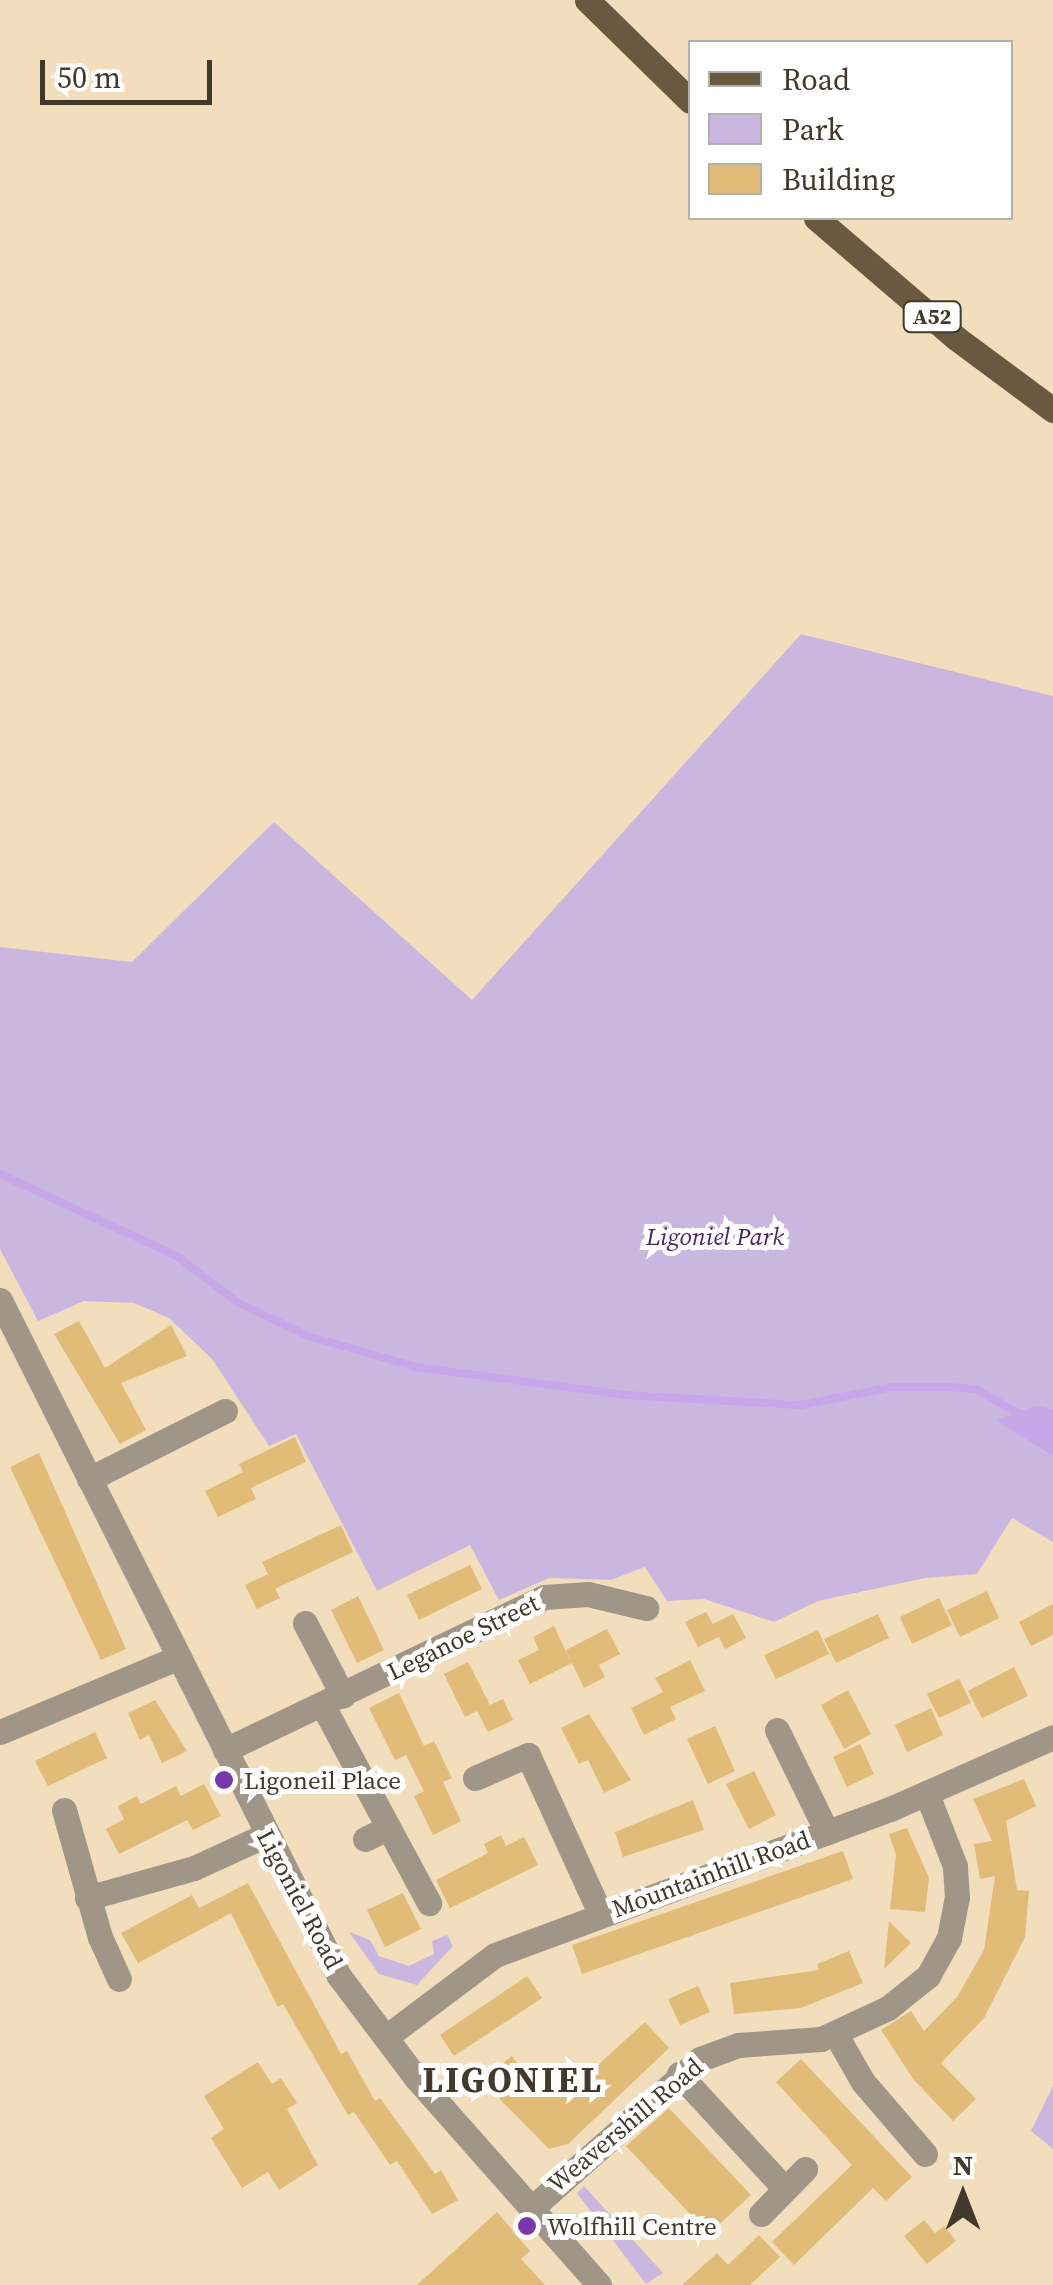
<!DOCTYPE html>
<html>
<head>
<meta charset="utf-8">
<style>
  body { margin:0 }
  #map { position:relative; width:1053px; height:2285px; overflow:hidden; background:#f2debc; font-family:"Source Serif 4",serif }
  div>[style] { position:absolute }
  .green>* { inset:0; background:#cab7e0 }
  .water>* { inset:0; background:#c6a7e7 }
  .stream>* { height:8px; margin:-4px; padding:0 4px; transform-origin:4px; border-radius:4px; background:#c6a7e7 }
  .building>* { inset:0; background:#e1bb78 }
  .minor>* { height:25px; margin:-12.5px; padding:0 12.5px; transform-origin:12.5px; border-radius:12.5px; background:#9f9688 }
  .major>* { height:25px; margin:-12.5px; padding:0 12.5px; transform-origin:12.5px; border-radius:12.5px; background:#685940 }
  .dots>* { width:28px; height:28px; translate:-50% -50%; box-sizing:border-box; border:5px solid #fff; border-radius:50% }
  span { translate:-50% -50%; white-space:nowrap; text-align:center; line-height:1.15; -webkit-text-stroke:10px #fff; paint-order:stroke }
  .shield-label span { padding:2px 8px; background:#fff; border:2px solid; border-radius:8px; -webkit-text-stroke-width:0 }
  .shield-label { font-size:22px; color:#41392b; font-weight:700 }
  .park-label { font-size:25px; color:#4b226c; font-style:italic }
  .street-label { font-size:25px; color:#41392b }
  .poi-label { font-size:25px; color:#41392b }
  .left { translate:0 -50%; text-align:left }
  .district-label { font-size:35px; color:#41392b; font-weight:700; letter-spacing:2.5px }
  .legend { position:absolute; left:688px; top:40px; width:325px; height:180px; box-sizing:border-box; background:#fff; border:2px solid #b3b0aa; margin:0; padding:12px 18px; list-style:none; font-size:30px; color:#41392b }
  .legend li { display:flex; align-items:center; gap:20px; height:50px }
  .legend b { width:50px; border:2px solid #b3b0aa }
  .north { position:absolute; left:913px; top:2145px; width:100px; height:100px; -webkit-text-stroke:8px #fff; paint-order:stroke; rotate:0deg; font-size:28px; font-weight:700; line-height:40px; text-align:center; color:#41392b }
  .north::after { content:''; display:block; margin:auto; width:35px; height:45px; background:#41392b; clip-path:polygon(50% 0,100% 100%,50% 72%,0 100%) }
  .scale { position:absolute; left:40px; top:60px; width:172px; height:45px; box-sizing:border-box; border:5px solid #41392b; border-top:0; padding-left:12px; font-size:30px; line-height:35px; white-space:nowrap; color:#41392b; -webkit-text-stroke:8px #fff; paint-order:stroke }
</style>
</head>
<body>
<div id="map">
  <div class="green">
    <div style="clip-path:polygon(801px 634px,1053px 696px,1053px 1542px,1012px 1518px,977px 1574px,925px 1578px,818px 1601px,774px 1622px,704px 1599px,667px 1601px,645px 1567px,611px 1580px,549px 1578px,499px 1600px,470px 1545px,377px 1591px,296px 1434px,269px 1446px,212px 1359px,169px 1318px,134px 1303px,84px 1301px,38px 1321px,0 1249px,0 947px,132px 962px,274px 822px,472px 1000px)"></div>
    <div style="clip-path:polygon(349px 1932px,370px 1940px,379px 1956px,409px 1966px,434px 1954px,432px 1941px,447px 1935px,453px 1946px,417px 1985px,379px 1974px)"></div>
    <div style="clip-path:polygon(1053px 2086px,1053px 2149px,1031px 2131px)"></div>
    <div style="clip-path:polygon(584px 2186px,663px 2273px,646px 2284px,577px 2193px)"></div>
  </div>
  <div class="water">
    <div style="clip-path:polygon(1034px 1406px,1053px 1409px,1053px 1456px,996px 1420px)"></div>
  </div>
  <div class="stream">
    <div style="left:0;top:1174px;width:195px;rotate:24.9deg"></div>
    <div style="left:177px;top:1256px;width:76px;rotate:37.5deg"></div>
    <div style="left:237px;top:1302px;width:79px;rotate:25.6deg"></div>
    <div style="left:308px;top:1336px;width:112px;rotate:16deg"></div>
    <div style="left:416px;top:1367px;width:211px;rotate:7.6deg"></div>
    <div style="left:625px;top:1395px;width:176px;rotate:3.3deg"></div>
    <div style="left:801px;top:1405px;width:93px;rotate:-11.2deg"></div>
    <div style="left:892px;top:1387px;width:56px"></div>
    <div style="left:948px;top:1387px;width:28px;rotate:4deg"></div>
    <div style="left:976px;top:1389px;width:54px;rotate:29.9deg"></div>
  </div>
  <div class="building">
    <div style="clip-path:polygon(79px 1321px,105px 1368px,171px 1325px,187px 1356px,121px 1383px,146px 1430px,120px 1444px,54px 1334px)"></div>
    <div style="clip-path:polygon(295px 1437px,306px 1462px,251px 1488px,256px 1499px,218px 1517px,205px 1491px,243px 1472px,239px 1464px)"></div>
    <div style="clip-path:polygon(39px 1453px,126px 1649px,101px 1660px,10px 1467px)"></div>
    <div style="clip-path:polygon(341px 1525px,353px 1552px,275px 1589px,262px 1562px)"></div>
    <div style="clip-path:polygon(470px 1565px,482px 1589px,419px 1620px,407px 1595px)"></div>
    <div style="clip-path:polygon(268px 1574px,280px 1598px,257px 1609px,245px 1585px)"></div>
    <div style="clip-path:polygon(987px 1591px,999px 1618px,960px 1637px,947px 1610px)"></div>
    <div style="clip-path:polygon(358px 1596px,384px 1650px,357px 1663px,331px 1610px)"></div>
    <div style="clip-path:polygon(939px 1598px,952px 1625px,912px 1644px,900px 1617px)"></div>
    <div style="clip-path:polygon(1053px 1604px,1053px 1635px,1031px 1646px,1019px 1622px)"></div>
    <div style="clip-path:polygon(706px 1612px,713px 1624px,733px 1614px,746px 1638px,725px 1649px,719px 1637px,698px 1647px,685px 1622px)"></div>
    <div style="clip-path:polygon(878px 1614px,889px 1638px,836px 1663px,824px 1639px)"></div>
    <div style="clip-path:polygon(554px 1626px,570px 1660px,566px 1650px,607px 1629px,620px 1654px,599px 1665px,605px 1677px,584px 1688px,572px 1663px,530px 1684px,518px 1660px,539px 1650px,533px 1637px)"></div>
    <div style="clip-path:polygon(818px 1630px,829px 1654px,776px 1679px,764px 1655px)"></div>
    <div style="clip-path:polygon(690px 1660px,705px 1691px,670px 1707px,666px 1699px,676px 1719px,644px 1735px,631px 1708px,663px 1692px,655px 1678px)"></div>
    <div style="clip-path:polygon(468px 1662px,490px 1705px,503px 1699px,513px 1720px,488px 1732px,477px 1711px,465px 1717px,444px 1674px)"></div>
    <div style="clip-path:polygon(1014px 1667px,1028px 1696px,982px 1718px,968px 1691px)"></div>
    <div style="clip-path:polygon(959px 1679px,971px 1703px,939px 1718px,927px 1694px)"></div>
    <div style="clip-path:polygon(848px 1690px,871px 1734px,844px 1749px,821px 1705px)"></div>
    <div style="clip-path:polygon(399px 1693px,424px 1746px,434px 1741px,452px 1778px,443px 1782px,461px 1821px,433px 1835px,414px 1796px,424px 1791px,406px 1755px,395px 1760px,369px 1708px)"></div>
    <div style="clip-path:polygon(155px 1700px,187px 1751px,162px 1763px,149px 1735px,140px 1740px,128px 1713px)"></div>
    <div style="clip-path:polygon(931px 1708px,943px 1735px,907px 1752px,895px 1725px)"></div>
    <div style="clip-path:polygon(589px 1714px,631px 1780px,604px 1793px,588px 1760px,579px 1764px,561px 1728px)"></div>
    <div style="clip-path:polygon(715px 1726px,735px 1771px,708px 1784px,687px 1739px)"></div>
    <div style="clip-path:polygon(95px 1732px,107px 1758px,48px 1786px,35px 1761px)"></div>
    <div style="clip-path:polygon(860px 1744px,874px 1774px,847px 1787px,833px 1757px)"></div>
    <div style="clip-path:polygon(754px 1771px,776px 1815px,749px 1829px,726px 1784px)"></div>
    <div style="clip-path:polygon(1024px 1779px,1036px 1806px,1006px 1821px,1017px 1890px,1029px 1891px,1025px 1937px,984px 2018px,941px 2063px,976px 2099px,953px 2121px,914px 2080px,881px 2030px,911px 2011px,924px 2031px,957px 1997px,984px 1950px,995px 1876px,980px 1879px,974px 1844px,992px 1841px,973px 1799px)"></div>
    <div style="clip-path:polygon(204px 1784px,221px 1816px,193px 1830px,187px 1820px,119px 1854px,106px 1829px,124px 1819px,118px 1806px,137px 1796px,141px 1804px,176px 1786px,181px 1796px)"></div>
    <div style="clip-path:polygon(693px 1800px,704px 1830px,623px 1857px,615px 1832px)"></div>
    <div style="clip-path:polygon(907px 1828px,929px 1878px,925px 1912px,890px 1909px,896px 1855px,889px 1834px)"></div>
    <div style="clip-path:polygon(501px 1835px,506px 1846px,524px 1837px,538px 1865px,450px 1908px,436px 1880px,488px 1853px,484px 1844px)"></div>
    <div style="clip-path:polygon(843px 1851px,853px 1879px,582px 1974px,572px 1945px)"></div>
    <div style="clip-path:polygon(248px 1883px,341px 2054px,347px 2051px,375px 2101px,380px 2098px,435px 2174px,441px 2170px,458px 2200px,432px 2214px,397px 2161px,390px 2165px,354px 2112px,348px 2115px,283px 2004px,278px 2007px,231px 1913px,138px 1963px,121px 1933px,192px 1895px,199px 1908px)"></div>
    <div style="clip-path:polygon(403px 1893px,421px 1929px,385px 1947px,367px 1910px)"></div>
    <div style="clip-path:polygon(889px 1921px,911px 1943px,884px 1969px)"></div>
    <div style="clip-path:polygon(849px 1951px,863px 1983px,801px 2008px,734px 2014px,730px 1983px,819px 1970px,817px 1964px)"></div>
    <div style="clip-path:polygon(527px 1976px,542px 1998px,454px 2056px,440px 2035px)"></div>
    <div style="clip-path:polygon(698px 1986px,710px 2012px,680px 2025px,668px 1999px)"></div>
    <div style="clip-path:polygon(645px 2022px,669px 2048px,568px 2144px,549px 2149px,481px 2080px,512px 2056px,544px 2096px,553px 2087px,563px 2097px)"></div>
    <div style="clip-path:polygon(801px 2059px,912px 2177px,886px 2201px,873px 2188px,794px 2265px,772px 2242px,852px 2165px,776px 2082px)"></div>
    <div style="clip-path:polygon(258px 2062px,272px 2084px,281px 2078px,297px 2103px,287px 2109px,318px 2165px,279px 2190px,268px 2172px,242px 2188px,211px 2138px,224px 2129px,204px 2096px)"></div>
    <div style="clip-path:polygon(669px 2108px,751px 2195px,709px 2234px,626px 2146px)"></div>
    <div style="clip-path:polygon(497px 2212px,530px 2251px,521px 2259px,545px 2285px,417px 2285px)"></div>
    <div style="clip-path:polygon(924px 2220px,935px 2233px,944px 2226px,956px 2241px,927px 2264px,904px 2236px)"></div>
    <div style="clip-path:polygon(759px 2235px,780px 2257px,750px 2285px,682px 2285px,717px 2253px,728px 2265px)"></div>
  </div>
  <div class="minor">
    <div style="left:0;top:1300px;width:756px;rotate:63.37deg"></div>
    <div style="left:339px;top:1976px;width:129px;rotate:52.9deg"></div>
    <div style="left:417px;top:2079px;width:275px;rotate:48.5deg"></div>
    <div style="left:89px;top:1479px;width:152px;rotate:-26.6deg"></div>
    <div style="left:305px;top:1623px;width:82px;rotate:62.5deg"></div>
    <div style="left:323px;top:1706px;width:224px;rotate:61.7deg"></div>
    <div style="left:777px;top:1730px;width:114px;rotate:63.9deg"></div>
    <div style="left:0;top:1732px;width:194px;rotate:-22.7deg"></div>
    <div style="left:225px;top:1750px;width:354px;rotate:-25.6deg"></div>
    <div style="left:544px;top:1597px;width:44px;rotate:-3.9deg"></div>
    <div style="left:588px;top:1594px;width:60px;rotate:13.6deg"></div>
    <div style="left:475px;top:1778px;width:58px;rotate:-23.5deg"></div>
    <div style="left:528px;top:1755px;width:174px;rotate:65.5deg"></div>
    <div style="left:64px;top:1810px;width:132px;rotate:74.2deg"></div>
    <div style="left:100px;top:1937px;width:46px;rotate:65.7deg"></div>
    <div style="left:365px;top:1839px;width:25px;rotate:-26deg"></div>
    <div style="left:87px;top:1898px;width:111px;rotate:-15.7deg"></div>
    <div style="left:194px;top:1868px;width:79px;rotate:-24.6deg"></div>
    <div style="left:835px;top:2033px;width:56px;rotate:60.3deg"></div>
    <div style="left:863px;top:2082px;width:95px;rotate:49.3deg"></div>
    <div style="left:386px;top:2037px;width:136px;rotate:-37deg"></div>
    <div style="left:495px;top:1955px;width:421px;rotate:-20.3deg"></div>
    <div style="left:890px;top:1809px;width:178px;rotate:-23.8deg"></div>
    <div style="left:679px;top:2074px;width:156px;rotate:47.3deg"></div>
    <div style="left:533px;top:2207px;width:223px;rotate:-41.5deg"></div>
    <div style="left:700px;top:2059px;width:40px;rotate:-20.2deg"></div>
    <div style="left:738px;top:2045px;width:83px;rotate:-4.1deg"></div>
    <div style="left:821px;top:2039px;width:74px;rotate:-24.8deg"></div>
    <div style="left:888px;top:2008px;width:51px;rotate:-38.7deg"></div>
    <div style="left:928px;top:1976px;width:43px;rotate:-61.1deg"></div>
    <div style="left:949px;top:1938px;width:42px;rotate:-79deg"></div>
    <div style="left:957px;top:1897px;width:31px;rotate:-94deg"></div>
    <div style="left:955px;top:1866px;width:77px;rotate:-111.3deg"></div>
    <div style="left:761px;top:2214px;width:63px;rotate:-45.6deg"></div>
  </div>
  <div class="major">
    <div style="left:587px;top:0;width:144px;rotate:44.4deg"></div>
    <div style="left:816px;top:218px;width:184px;rotate:40.6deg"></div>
    <div style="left:956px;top:338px;width:121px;rotate:36.6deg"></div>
  </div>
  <div class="dots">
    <div style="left:224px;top:1780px;background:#7937ac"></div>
    <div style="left:527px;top:2226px;background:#7937ac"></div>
  </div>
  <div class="shield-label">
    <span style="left:932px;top:317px">A52</span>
  </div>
  <div class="park-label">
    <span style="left:715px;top:1236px">Ligoniel Park</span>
  </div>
  <div class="street-label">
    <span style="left:463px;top:1637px;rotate:-26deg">Leganoe Street</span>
    <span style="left:711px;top:1874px;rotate:-20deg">Mountainhill Road</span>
    <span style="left:300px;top:1899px;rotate:62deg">Ligoniel Road</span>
    <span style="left:625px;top:2125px;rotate:-40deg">Weavershill Road</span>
  </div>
  <div class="poi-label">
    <span class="left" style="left:244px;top:1780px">Ligoneil Place</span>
    <span class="left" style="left:547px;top:2226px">Wolfhill Centre</span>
  </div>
  <div class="district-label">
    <span style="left:513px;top:2080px">LIGONIEL</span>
  </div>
  <ul class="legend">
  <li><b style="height:12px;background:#685940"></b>Road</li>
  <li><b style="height:28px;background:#cab7e0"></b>Park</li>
  <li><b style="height:28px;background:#e1bb78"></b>Building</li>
  </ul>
  <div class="north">N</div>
  <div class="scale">50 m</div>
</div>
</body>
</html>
